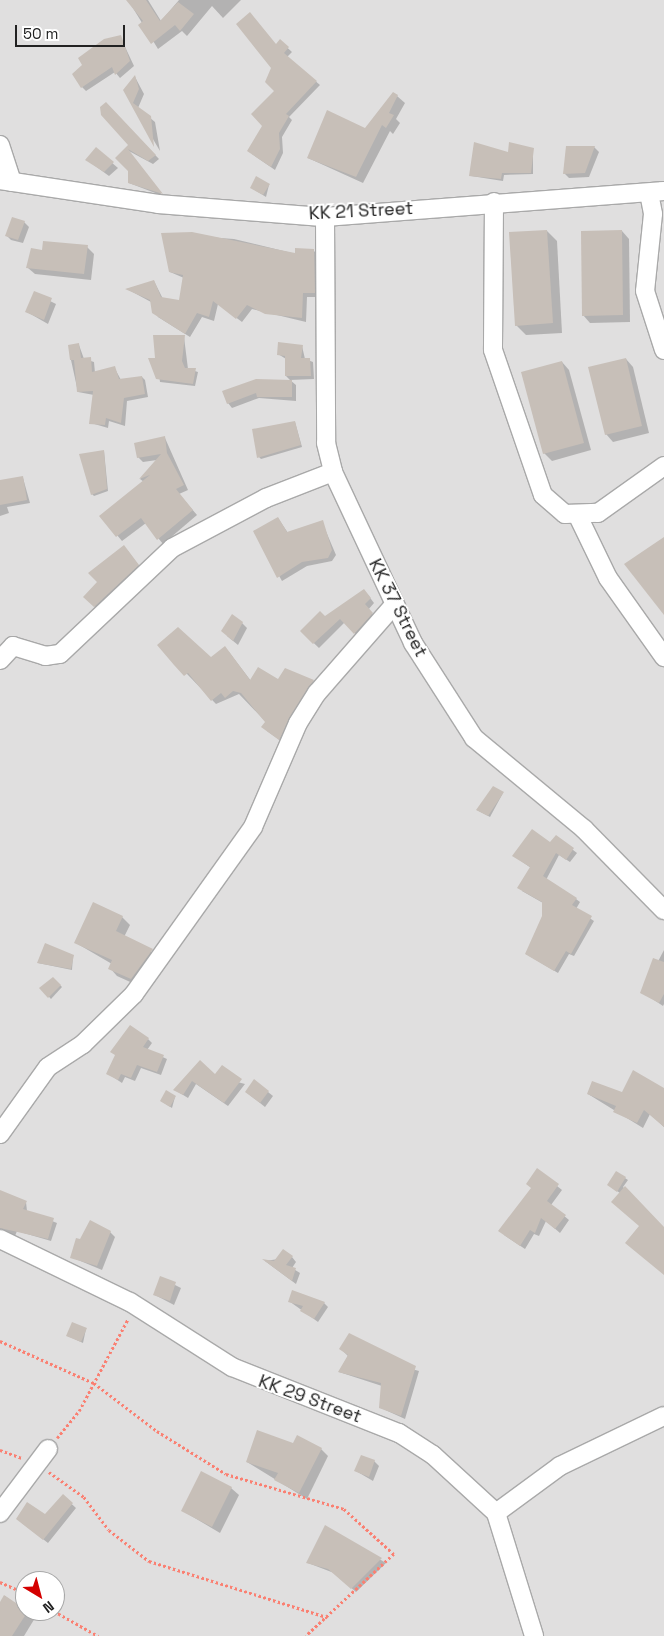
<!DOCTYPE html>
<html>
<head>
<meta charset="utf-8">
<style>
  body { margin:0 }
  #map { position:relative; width:664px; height:1636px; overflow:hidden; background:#f2efe9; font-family:"Space Grotesk",sans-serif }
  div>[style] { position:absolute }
  .residential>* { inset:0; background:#e0dfdf }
  .shadow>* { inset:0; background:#0003 }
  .building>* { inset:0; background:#c7bfb8 }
  .path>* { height:2.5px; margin-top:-1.25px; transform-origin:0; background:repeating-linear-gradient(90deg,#fa8072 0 2.5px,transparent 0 5px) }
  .roads { filter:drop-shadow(1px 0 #a9a9a9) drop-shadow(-1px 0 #a9a9a9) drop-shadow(0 1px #a9a9a9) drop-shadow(0 -1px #a9a9a9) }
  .street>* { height:18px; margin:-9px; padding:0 9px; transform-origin:9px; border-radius:9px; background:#fff }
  span { translate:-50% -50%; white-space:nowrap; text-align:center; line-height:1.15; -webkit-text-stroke:4px #fff; paint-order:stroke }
  .street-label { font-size:18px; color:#222 }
  .north { position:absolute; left:15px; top:1571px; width:50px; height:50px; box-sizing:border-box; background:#fff; border:1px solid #a7a7a7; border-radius:50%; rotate:143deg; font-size:14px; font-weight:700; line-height:20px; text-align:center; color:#222 }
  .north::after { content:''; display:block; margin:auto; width:18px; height:22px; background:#d40000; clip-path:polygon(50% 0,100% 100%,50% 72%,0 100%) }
  .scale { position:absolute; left:15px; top:25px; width:110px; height:22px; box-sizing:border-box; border:2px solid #222; border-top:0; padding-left:6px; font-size:15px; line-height:18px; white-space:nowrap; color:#222; -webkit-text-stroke:4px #fff; paint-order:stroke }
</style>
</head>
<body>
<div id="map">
  <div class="residential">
    <div style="clip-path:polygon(evenodd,0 0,664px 0,664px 1636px,0 1636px,0 0,25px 1581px,55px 1581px,55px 1611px,25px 1611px,25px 1581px)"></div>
  </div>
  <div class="shadow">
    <div style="clip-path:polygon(128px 0,148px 0,161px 21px,179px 0,241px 0,223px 18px,212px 6px,187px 36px,182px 31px,158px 49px)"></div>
    <div style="clip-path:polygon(120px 36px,134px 66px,120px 78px,115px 72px,86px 91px,82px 87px)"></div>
    <div style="clip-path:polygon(280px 41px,292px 52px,287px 57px,320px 85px,289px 117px,292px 120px,282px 137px,283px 153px,275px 170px,252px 154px,276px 91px,272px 67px)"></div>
    <div style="clip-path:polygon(135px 77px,144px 94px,138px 108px,155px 122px,160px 151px,124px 90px)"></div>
    <div style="clip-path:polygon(397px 96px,405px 103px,396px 119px,400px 123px,393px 134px,390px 131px,363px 183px,308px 158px,365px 130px)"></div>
    <div style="clip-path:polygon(106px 104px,159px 159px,153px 164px,127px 150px,163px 196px,129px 183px,129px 171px,117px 158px,130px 145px)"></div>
    <div style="clip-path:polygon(594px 147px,599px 152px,589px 177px,569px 178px,564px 173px)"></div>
    <div style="clip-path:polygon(96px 149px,118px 168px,109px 176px,87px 160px)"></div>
    <div style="clip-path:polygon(533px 149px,533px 174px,504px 175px,503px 181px,471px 176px,509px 154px)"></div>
    <div style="clip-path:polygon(269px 185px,266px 197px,253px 189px)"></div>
    <div style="clip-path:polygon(24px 222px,29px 227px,23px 243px,11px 240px,6px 235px)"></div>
    <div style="clip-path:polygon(547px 231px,557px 241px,562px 333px,526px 335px,516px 325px)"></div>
    <div style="clip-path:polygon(622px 231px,629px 239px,630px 322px,590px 323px,583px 315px)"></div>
    <div style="clip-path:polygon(163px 234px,234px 239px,296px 254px,313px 250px,318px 255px,319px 297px,307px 297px,306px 322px,252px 309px,242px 322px,218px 304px,214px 321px,202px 317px,190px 337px,158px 317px,151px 302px,127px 289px,154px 281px,163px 299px,180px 302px,184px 278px,170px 272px)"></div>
    <div style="clip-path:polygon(87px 247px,94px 254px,91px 280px,35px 274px,28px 268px,43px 252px)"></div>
    <div style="clip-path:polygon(34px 293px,56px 304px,48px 324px,27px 312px)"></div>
    <div style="clip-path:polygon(184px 337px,188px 369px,198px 372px,195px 386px,160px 382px,157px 360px)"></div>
    <div style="clip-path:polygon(79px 345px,84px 359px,94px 362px,95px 373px,114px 367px,121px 380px,142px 377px,145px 380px,148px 397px,127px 401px,125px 426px,109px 421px,108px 428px,91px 423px,94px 395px,78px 392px,71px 360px)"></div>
    <div style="clip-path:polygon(302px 346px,305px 359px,313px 362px,314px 379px,290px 380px,296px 385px,296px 401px,259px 398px,232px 408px,228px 403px,224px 392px,291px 381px,286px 376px,286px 359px,278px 354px)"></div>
    <div style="clip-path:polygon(626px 359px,633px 367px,649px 433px,613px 442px,606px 434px)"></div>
    <div style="clip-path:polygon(562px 362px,569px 370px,591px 450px,552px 461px,544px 453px)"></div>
    <div style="clip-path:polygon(295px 422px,302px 447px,261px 459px,259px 457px)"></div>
    <div style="clip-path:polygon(165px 438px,188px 490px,179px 494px,197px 515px,163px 544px,146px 523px,122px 541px,101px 516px,144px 482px,140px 479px,157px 460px,143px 462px,138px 457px)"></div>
    <div style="clip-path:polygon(104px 451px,108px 491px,94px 496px,92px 494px)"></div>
    <div style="clip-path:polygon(23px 478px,30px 503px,7px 507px,9px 513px,0 516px,0 483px)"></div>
    <div style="clip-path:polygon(278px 518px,288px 533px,322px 522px,336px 555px,332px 561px,307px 566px,282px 581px,254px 532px)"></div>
    <div style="clip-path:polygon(128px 551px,142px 570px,99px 611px,85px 597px)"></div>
    <div style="clip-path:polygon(368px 595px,374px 603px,368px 610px,377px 618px,359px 638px,345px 622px,319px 648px,301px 631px)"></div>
    <div style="clip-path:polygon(242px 623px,247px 628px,238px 645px,227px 636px)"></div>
    <div style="clip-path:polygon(159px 645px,211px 658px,229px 652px,251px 681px,279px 681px,285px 669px,318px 685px,284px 743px,267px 731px,266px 722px,239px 694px,216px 704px)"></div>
    <div style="clip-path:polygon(503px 793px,490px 817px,477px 810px)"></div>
    <div style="clip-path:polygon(556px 837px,577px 853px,570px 862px,559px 855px,546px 880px,576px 899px,580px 902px,576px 909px,594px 921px,574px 956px,569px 954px,558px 973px,526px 954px,544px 916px,543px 903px,522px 891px,531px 868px,514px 856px,550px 844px)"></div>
    <div style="clip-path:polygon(122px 917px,130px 925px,124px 937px,160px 957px,139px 986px,117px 976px,110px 968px,112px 964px,76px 943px)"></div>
    <div style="clip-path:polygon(664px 950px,664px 1004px,663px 1006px,642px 992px)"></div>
    <div style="clip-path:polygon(73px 956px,72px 970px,38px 963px)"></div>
    <div style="clip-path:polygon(53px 978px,62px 987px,51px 999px,41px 988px)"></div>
    <div style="clip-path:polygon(148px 1039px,152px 1043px,147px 1050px,167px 1059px,161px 1075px,141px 1068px,135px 1081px,125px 1077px,122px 1083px,107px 1073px)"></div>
    <div style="clip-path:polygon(200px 1062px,215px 1076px,245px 1084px,228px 1106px,196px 1084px,188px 1098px,175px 1090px)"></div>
    <div style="clip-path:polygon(633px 1072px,664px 1089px,664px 1127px,650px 1114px,643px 1128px,588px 1094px,623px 1094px)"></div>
    <div style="clip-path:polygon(246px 1092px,268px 1092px,273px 1096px,265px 1107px)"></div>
    <div style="clip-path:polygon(175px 1097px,172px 1108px,161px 1101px)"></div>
    <div style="clip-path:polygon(537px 1170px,562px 1190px,551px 1205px,569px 1220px,560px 1233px,546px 1221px,539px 1236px,534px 1234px,525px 1249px,504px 1235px,532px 1188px)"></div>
    <div style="clip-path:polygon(617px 1173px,628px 1180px,623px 1187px,664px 1229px,664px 1274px,626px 1243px,640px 1226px,620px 1193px,611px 1187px)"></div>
    <div style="clip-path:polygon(26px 1202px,27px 1211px,57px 1223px,51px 1241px,17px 1231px,15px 1236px,0 1234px,0 1218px)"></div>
    <div style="clip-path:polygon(110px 1232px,115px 1237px,102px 1270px,71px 1257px,80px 1241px)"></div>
    <div style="clip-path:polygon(292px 1257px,296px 1262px,292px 1268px,300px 1273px,296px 1284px,265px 1261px)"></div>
    <div style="clip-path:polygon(161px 1278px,181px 1288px,174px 1305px,155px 1295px)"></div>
    <div style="clip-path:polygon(289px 1301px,324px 1303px,328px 1307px,318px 1322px)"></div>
    <div style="clip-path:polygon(86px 1329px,83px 1343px,68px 1336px)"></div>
    <div style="clip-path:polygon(341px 1349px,419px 1371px,405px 1419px,381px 1408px,382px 1386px,339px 1372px,348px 1356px)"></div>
    <div style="clip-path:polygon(294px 1444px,321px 1449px,328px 1456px,307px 1499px,247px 1462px)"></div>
    <div style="clip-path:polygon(374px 1461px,379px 1466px,373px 1481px,356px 1471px)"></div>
    <div style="clip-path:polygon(231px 1488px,239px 1495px,220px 1533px,183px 1511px)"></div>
    <div style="clip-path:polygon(63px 1496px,76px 1508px,48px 1543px,22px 1523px,45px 1516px)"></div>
    <div style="clip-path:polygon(325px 1527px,386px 1563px,356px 1592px,334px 1573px,308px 1563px)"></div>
    <div style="clip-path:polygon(5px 1596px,35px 1618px,24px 1636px,0 1636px,0 1604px)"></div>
  </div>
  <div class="building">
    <div style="clip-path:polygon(126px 0,146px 0,160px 21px,178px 2px,194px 14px,180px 31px,175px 25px,151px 44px,138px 25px,143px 21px)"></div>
    <div style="clip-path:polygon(250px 12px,276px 44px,280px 39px,289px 47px,284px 53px,317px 81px,286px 114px,289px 116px,279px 133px,280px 149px,271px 167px,247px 151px,262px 126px,251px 114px,274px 91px,265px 82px,271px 68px,236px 24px)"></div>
    <div style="clip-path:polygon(121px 35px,130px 61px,115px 75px,112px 67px,81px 88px,72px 74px,82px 65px,78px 58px,104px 39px)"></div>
    <div style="clip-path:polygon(135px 75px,139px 89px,133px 103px,151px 116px,154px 147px,123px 90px)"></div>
    <div style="clip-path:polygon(393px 92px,398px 95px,389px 113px,394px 115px,386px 128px,382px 125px,356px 177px,307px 158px,327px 110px,365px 128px)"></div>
    <div style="clip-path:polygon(106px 102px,156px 155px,148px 161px,128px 149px,163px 194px,128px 183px,128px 171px,115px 158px,128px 145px,101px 115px,100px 107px)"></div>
    <div style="clip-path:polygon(474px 142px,508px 152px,509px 142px,534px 148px,531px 173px,502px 173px,501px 179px,469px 176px)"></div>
    <div style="clip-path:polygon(566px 146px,595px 146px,585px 173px,563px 174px)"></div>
    <div style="clip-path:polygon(96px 147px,114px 162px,104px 172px,85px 160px)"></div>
    <div style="clip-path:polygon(256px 176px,270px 184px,263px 195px,250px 188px)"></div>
    <div style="clip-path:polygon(12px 217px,25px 221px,18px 240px,5px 236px)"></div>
    <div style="clip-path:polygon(547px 230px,553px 323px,515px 326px,509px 232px)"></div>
    <div style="clip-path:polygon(622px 230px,623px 315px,582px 316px,581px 231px)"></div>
    <div style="clip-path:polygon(192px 232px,295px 253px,295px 248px,314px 249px,315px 293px,303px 293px,302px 318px,265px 314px,247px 305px,236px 319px,213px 301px,209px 317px,197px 313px,185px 334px,152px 313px,150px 300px,125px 289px,154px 280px,161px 297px,179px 300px,183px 275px,169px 272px,161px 233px)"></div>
    <div style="clip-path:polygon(43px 241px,88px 245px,84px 274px,26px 268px,31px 248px,42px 250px)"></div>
    <div style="clip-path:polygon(34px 291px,52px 298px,44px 320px,25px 312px)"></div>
    <div style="clip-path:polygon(153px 335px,185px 335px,182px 361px,185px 368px,196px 368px,193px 384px,156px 379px,148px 358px,155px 358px)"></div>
    <div style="clip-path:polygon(278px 342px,303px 345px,301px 358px,310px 358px,311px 376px,285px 376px,285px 356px,277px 355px)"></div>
    <div style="clip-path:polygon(79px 343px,81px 358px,91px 357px,92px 372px,115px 366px,119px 379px,142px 376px,145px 394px,124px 398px,121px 423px,106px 418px,105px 425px,89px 424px,93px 391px,77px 392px,74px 360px,70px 360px,68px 345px)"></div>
    <div style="clip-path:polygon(626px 358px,642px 426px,605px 435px,588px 367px)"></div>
    <div style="clip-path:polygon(562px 361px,584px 443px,543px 454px,521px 372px)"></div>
    <div style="clip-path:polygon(256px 379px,292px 380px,292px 397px,257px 397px,256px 393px,227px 404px,222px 391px)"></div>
    <div style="clip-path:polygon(295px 421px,301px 445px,257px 458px,252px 429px)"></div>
    <div style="clip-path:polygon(165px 436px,167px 453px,184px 485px,176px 489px,193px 510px,157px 540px,141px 518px,116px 537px,99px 516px,150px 475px,139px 479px,161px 454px,137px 458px,134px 443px)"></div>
    <div style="clip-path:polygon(104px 450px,107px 489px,91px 495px,79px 454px)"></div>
    <div style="clip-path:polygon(23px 476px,27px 500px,0 505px,0 480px)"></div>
    <div style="clip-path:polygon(278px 517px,287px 532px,323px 520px,332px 550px,328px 558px,302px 562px,277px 578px,253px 531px)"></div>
    <div style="clip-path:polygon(664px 537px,664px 615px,624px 564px)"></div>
    <div style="clip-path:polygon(124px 545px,139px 565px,94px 607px,83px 597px,97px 582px,88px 573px)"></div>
    <div style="clip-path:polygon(364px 589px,371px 598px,365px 604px,373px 613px,354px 634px,340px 619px,313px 644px,300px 631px,320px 611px,325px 616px)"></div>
    <div style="clip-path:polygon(232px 614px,243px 622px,233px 641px,221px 631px)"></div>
    <div style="clip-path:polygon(178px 627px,211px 657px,225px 646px,250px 680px,258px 667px,278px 679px,285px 668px,314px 680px,279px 740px,261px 727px,265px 722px,241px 693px,233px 691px,225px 698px,221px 693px,211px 701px,188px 673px,184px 676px,174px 665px,157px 645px)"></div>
    <div style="clip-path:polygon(493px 786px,504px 792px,488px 816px,476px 810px)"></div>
    <div style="clip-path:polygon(532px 829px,550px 842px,556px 835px,574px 848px,566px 860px,556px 853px,543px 876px,577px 898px,572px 905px,592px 916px,571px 954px,566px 951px,554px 971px,525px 954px,542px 916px,542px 902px,517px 888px,530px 867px,512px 856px)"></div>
    <div style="clip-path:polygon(93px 902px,123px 916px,116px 931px,153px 949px,131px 979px,108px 969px,112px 960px,74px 943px)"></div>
    <div style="clip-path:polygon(45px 943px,74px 955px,71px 969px,37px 963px)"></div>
    <div style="clip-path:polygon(653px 958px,664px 962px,664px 994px,659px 1003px,640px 993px)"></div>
    <div style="clip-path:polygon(53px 977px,61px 985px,48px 998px,39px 988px)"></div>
    <div style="clip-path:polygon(130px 1025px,149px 1038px,143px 1047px,164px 1055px,157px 1072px,137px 1065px,131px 1078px,121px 1074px,118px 1080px,106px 1074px,115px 1055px,110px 1052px)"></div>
    <div style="clip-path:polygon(200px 1060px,215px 1074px,222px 1065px,242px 1079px,224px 1103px,192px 1081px,183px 1095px,173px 1090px)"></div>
    <div style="clip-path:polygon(633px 1070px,664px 1088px,664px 1127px,644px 1110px,637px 1123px,613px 1112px,616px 1106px,587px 1094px,592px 1081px,622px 1092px)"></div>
    <div style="clip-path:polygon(254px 1079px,269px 1091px,260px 1103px,245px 1092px)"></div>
    <div style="clip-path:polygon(166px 1090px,176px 1096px,170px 1107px,160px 1101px)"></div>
    <div style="clip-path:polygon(537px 1168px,559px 1184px,547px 1201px,566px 1215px,555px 1229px,541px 1218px,535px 1233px,530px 1230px,520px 1246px,498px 1231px,531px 1188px,526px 1184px)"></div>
    <div style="clip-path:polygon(616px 1171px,626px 1177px,617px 1192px,607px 1185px)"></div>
    <div style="clip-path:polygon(625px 1186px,664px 1227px,664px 1275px,625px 1243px,639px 1226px,611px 1202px)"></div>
    <div style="clip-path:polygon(0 1190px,27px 1201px,23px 1209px,54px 1218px,48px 1239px,0 1228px)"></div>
    <div style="clip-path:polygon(90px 1220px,111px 1231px,97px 1266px,70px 1258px,76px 1238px,80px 1239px)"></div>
    <div style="clip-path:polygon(283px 1249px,293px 1256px,286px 1265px,296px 1268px,292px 1281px,262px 1259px,274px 1261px)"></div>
    <div style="clip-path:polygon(160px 1276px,176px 1282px,170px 1301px,153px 1295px)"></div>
    <div style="clip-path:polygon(292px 1290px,325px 1302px,314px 1319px,300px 1311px,303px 1306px,288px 1302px)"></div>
    <div style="clip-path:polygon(72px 1322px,87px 1328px,81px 1342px,66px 1336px)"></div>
    <div style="clip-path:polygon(349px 1333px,416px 1366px,401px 1416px,379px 1408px,381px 1383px,338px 1372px,348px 1355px,339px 1349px)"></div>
    <div style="clip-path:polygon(257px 1430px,293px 1443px,297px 1435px,322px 1448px,299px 1493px,274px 1480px,278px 1473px,246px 1462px)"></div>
    <div style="clip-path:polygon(361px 1455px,375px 1460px,369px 1477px,354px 1471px)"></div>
    <div style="clip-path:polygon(201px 1471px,232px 1487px,212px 1527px,181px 1511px)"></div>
    <div style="clip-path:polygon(63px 1494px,73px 1503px,43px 1540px,16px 1519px,27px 1502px,45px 1514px)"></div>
    <div style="clip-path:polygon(325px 1525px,382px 1558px,351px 1589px,328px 1569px,306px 1563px)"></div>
    <div style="clip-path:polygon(4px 1595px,28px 1611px,12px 1636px,0 1636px,0 1602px)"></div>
  </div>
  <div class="path">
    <div style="left:0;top:1341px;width:103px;rotate:24.1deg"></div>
    <div style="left:94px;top:1383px;width:79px;rotate:37.3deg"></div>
    <div style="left:157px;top:1431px;width:81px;rotate:31.9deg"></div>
    <div style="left:226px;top:1474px;width:123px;rotate:16.5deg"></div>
    <div style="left:344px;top:1509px;width:67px;rotate:42deg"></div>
    <div style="left:394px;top:1554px;width:120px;rotate:137deg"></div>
    <div style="left:57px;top:1438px;width:35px;rotate:-51deg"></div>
    <div style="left:79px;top:1411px;width:104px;rotate:-62deg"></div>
    <div style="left:0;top:1450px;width:23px;rotate:20deg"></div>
    <div style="left:49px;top:1472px;width:43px;rotate:35.5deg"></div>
    <div style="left:84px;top:1497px;width:41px;rotate:52.9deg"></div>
    <div style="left:109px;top:1530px;width:51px;rotate:37.8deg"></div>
    <div style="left:149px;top:1561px;width:187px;rotate:17.5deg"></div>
    <div style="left:0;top:1582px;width:27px;rotate:24deg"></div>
    <div style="left:54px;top:1611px;width:51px;rotate:29.6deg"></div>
  </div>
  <div class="roads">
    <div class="street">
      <div style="left:0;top:145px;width:39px;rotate:72deg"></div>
      <div style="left:0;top:180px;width:160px;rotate:8.6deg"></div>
      <div style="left:158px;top:204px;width:168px;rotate:4.5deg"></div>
      <div style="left:325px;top:217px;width:340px;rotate:-4.4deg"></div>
      <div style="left:649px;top:193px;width:21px;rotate:79deg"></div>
      <div style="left:653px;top:214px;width:77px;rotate:95.9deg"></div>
      <div style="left:645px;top:291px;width:62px;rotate:72.1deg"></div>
      <div style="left:494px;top:202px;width:148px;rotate:90.4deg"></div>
      <div style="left:493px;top:350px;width:153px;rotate:71deg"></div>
      <div style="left:543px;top:495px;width:29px;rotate:41deg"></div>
      <div style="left:565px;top:514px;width:33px;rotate:-2deg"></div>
      <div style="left:598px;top:513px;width:81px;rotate:-35.5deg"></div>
      <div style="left:325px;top:217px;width:226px;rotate:89.7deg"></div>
      <div style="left:326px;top:443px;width:30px;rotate:76deg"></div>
      <div style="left:333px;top:472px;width:189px;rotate:64.9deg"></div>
      <div style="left:413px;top:643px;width:113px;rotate:57.3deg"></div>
      <div style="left:474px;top:738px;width:143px;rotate:39.6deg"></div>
      <div style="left:584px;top:829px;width:114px;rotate:45.4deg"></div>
      <div style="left:577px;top:514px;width:71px;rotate:64.2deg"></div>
      <div style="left:608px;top:578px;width:97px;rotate:54.7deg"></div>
      <div style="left:0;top:660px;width:19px;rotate:-47deg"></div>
      <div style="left:13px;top:646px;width:34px;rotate:17deg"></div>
      <div style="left:45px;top:656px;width:15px;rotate:-8deg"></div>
      <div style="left:60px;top:654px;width:154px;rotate:-43.4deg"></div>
      <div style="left:172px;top:548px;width:106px;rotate:-28deg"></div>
      <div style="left:266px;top:498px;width:72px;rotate:-21.2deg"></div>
      <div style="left:0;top:1134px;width:82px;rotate:-54.4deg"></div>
      <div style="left:48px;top:1067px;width:42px;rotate:-33.3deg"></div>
      <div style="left:83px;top:1044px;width:71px;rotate:-44.4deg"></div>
      <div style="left:134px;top:994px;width:205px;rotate:-54.5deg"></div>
      <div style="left:253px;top:827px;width:113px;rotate:-66.6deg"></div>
      <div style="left:298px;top:723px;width:36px;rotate:-58deg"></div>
      <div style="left:317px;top:693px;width:118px;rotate:-48.8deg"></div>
      <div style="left:0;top:1239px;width:144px;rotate:25.9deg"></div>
      <div style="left:130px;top:1302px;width:121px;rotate:32.5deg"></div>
      <div style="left:232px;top:1367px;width:180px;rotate:21.6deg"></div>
      <div style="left:399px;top:1433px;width:40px;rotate:32.9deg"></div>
      <div style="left:433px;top:1455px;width:86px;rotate:42.6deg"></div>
      <div style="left:496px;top:1513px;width:129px;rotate:72.8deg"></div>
      <div style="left:0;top:1513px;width:80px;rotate:-53.1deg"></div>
      <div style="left:496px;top:1513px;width:79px;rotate:-36.3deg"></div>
      <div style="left:560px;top:1466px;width:115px;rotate:-25.7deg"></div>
    </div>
  </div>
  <div class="street-label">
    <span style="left:361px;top:211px;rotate:-3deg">KK 21 Street</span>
    <span style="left:398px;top:608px;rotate:63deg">KK 37 Street</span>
    <span style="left:310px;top:1399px;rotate:20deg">KK 29 Street</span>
  </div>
  <div class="north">N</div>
  <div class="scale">50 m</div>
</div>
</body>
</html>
